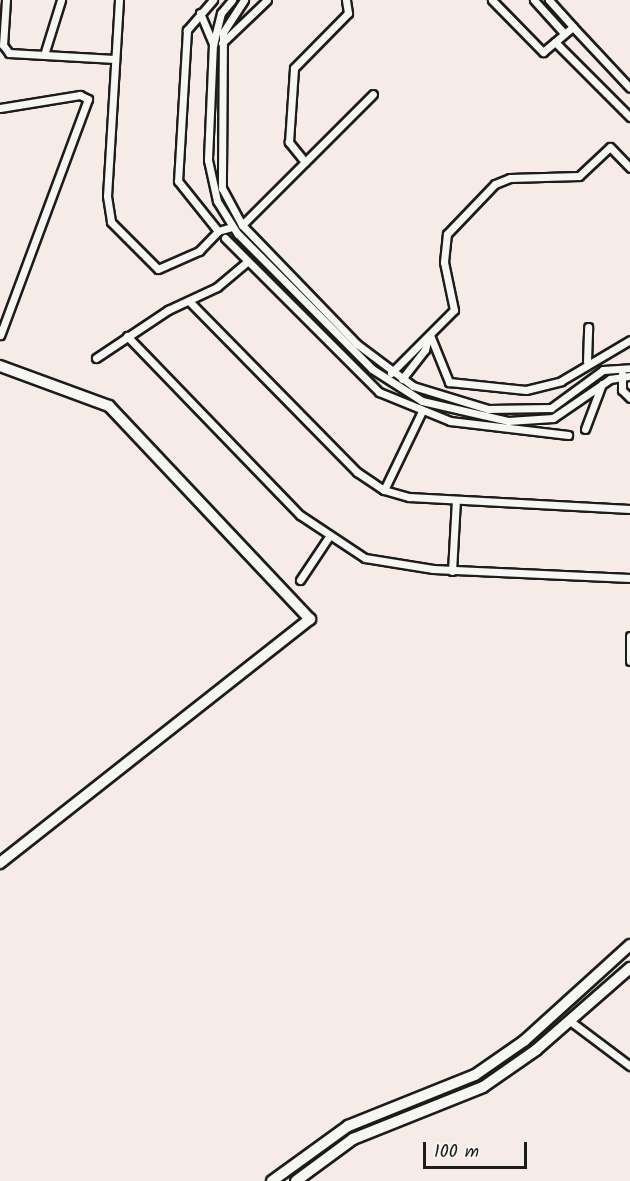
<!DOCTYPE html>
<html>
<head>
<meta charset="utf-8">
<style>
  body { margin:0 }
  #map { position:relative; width:630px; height:1181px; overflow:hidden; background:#f7ebe7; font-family:Kalam,sans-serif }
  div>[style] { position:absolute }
  .roads { filter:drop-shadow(2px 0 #1c1c1c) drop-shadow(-2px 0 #1c1c1c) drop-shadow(0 2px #1c1c1c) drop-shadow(0 -2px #1c1c1c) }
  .street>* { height:7px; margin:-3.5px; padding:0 3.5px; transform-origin:3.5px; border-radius:3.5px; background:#f6f6f2 }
  .secondary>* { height:10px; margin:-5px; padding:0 5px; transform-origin:5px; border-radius:5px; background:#f6f6f2 }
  span { translate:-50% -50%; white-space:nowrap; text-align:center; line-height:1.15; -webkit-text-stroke:4.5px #f6f6f2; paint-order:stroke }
  .scale { position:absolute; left:423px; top:1142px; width:104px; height:27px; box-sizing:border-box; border:3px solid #1c1c1c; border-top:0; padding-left:8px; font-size:18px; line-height:21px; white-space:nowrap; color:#1c1c1c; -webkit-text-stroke:4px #f6f6f2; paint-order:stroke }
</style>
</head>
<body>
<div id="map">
  <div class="roads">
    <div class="street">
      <div style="left:6px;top:0;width:45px;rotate:93.8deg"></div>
      <div style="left:3px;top:45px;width:10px;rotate:53deg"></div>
      <div style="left:9px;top:53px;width:106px;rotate:3.2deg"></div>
      <div style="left:119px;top:0;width:196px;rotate:93.5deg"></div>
      <div style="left:107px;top:196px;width:26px;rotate:81deg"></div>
      <div style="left:111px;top:222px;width:66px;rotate:45deg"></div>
      <div style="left:158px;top:269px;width:45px;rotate:-23.7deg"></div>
      <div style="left:199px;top:251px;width:28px;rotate:-46deg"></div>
      <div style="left:218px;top:231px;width:15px;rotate:-16deg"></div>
      <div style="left:213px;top:0;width:40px;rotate:131deg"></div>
      <div style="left:187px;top:30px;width:151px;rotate:93.4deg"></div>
      <div style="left:178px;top:181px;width:64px;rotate:51.3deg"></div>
      <div style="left:232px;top:0;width:17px;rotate:130deg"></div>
      <div style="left:221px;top:13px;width:32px;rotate:104deg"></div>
      <div style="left:213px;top:44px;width:116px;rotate:92.5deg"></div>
      <div style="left:208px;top:160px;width:42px;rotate:77.6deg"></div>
      <div style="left:217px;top:201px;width:39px;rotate:58deg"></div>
      <div style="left:238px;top:234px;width:190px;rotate:45.2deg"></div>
      <div style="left:372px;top:369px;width:59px;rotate:32.6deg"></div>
      <div style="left:422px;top:401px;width:88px;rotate:13.1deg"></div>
      <div style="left:508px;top:421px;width:45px;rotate:-3.8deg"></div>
      <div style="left:553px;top:418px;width:69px;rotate:-34.4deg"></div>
      <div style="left:610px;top:379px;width:20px;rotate:-9deg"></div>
      <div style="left:244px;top:0;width:38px;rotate:123deg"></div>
      <div style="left:223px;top:32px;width:156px;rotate:90.4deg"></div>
      <div style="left:222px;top:188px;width:42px;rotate:61.6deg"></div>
      <div style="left:242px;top:225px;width:165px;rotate:46deg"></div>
      <div style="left:357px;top:344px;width:70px;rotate:36.9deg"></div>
      <div style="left:413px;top:386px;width:78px;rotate:17deg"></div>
      <div style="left:488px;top:409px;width:63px;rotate:-0.9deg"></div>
      <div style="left:551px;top:408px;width:64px;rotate:-36.2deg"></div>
      <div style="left:603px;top:370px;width:27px;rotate:-4deg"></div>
      <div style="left:492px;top:0;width:73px;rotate:45.6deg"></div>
      <div style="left:543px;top:52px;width:39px;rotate:-40deg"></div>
      <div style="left:573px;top:27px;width:83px;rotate:46.9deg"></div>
      <div style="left:534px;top:0;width:43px;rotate:47.8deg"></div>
      <div style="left:549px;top:0;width:36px;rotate:48deg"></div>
      <div style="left:200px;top:13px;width:34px;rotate:67deg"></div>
      <div style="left:555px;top:42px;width:106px;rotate:45deg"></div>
      <div style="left:222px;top:43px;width:62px;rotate:-43.7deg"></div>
      <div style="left:44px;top:55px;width:58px;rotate:-72.8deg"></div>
      <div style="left:0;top:108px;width:81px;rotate:-9.2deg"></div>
      <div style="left:80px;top:95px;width:9px;rotate:27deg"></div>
      <div style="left:88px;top:99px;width:252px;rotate:110.4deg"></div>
      <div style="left:305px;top:162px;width:26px;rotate:-129deg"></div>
      <div style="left:289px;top:142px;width:74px;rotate:-86.1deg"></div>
      <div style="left:294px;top:68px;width:77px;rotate:-45.5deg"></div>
      <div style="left:348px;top:13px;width:13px;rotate:-99deg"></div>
      <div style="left:242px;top:225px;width:185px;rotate:-45deg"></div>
      <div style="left:225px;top:238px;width:218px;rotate:45deg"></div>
      <div style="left:379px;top:392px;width:77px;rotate:22.2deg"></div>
      <div style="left:450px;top:421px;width:119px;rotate:6.8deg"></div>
      <div style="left:189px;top:301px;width:240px;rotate:45.5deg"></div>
      <div style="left:357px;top:472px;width:32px;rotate:34deg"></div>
      <div style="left:384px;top:490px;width:26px;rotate:16deg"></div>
      <div style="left:409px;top:497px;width:221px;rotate:3.1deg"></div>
      <div style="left:430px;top:335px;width:51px;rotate:68deg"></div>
      <div style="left:449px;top:382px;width:77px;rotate:5.9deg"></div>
      <div style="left:526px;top:390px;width:36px;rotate:-14deg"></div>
      <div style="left:561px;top:381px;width:80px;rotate:-30.7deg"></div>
      <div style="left:127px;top:336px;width:249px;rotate:46deg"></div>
      <div style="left:300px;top:515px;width:78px;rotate:33.5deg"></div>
      <div style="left:365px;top:558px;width:69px;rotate:9.2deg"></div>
      <div style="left:433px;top:569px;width:197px;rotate:2.6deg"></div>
      <div style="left:96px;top:358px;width:87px;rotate:-33.7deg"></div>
      <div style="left:168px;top:310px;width:54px;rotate:-25.1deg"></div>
      <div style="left:217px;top:287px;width:40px;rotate:-40deg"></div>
      <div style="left:587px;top:361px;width:34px;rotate:-88deg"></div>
      <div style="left:391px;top:373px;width:89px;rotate:-45deg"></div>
      <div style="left:454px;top:310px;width:49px;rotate:-101.8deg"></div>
      <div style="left:444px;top:262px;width:28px;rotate:-84deg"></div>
      <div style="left:447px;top:234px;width:69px;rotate:-46.2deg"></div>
      <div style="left:495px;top:184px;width:16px;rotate:-22deg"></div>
      <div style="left:510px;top:178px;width:69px;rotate:-1.7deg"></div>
      <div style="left:579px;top:176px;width:42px;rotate:-43.1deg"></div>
      <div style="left:610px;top:147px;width:29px;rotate:46deg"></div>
      <div style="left:622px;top:374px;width:16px;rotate:90deg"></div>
      <div style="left:622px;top:390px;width:11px;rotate:45deg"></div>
      <div style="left:402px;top:379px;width:37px;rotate:-52deg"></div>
      <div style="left:425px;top:350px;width:13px;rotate:-77deg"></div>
      <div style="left:585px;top:429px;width:48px;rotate:-69.3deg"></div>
      <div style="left:384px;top:490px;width:85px;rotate:-64.3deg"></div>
      <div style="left:452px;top:571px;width:71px;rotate:-86.8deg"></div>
      <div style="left:300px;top:580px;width:50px;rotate:-56.3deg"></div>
      <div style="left:630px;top:636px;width:25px;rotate:90deg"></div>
      <div style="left:570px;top:1021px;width:75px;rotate:36.9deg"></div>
    </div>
    <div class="secondary">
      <div style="left:0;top:366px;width:116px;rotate:20.2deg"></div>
      <div style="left:109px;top:406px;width:293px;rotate:46.7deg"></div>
      <div style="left:310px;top:619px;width:395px;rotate:141.8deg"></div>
      <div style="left:272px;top:1181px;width:94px;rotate:-35.9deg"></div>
      <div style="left:348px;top:1126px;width:137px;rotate:-21.9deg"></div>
      <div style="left:475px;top:1075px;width:60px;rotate:-34.8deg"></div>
      <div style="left:524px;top:1041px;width:143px;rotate:-42.2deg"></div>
      <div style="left:296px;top:1181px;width:71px;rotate:-36.4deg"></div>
      <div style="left:353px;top:1139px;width:140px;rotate:-21.8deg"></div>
      <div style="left:483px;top:1087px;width:65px;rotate:-34.9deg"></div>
      <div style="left:536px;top:1050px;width:125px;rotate:-41.1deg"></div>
    </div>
  </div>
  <div class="scale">100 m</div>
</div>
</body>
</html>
